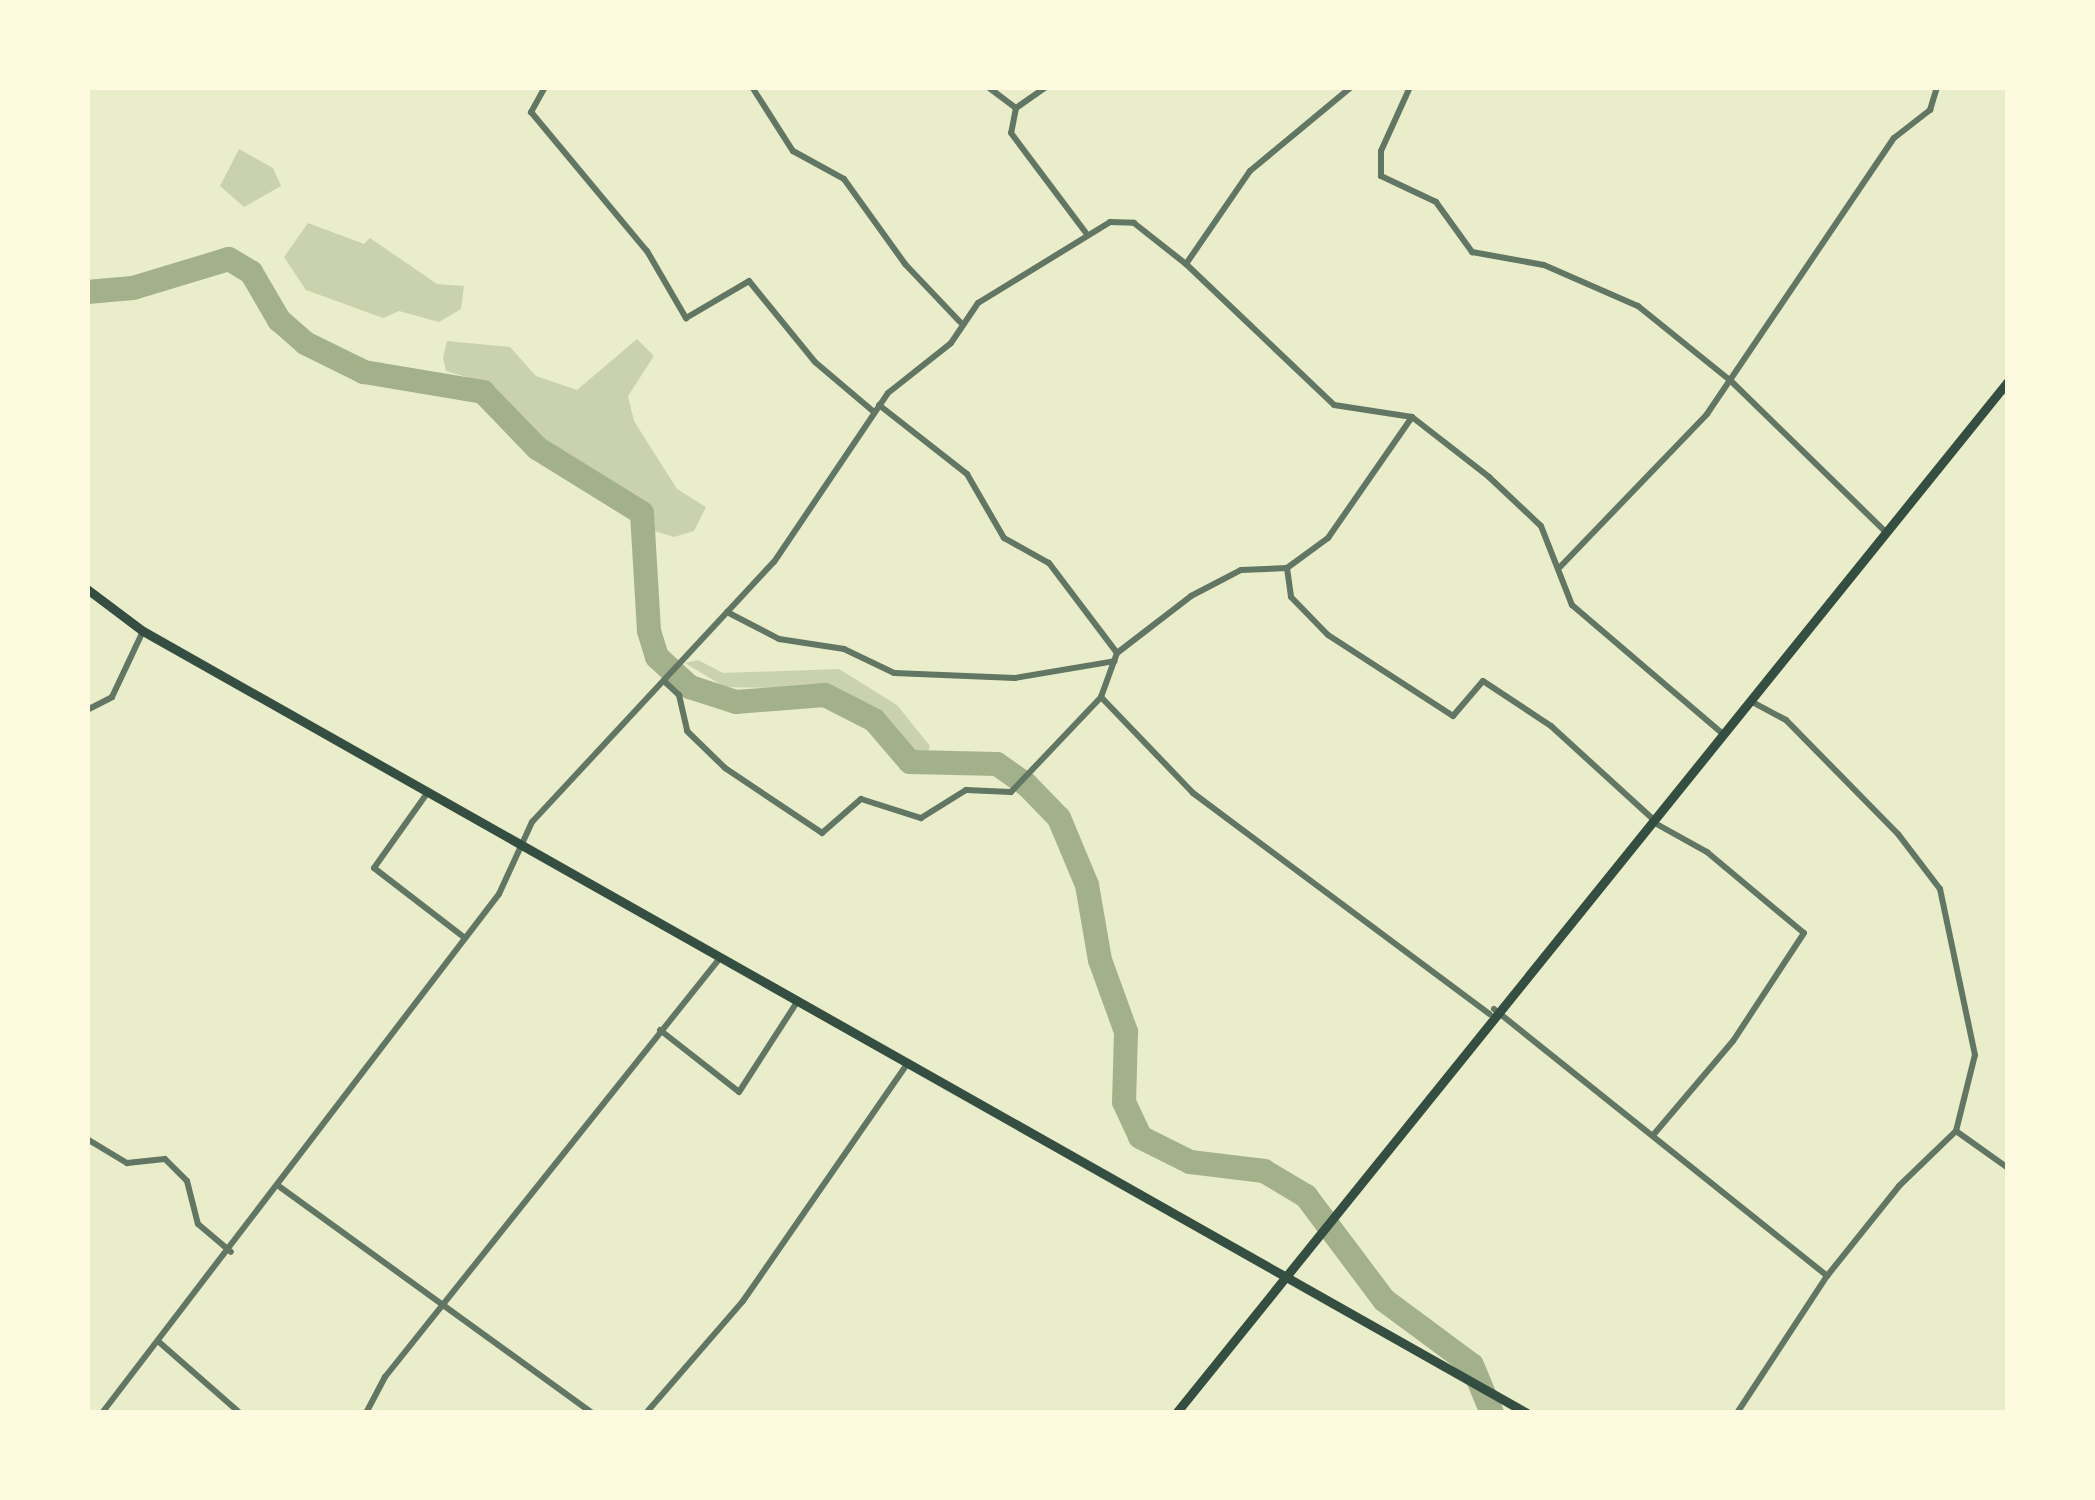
<!DOCTYPE html>
<html>
<head>
<meta charset="utf-8">
<style>
  body { margin:0 }
  #map { position:relative; width:2095px; height:1500px; overflow:hidden; background:#e9edc9; font-family:Quicksand,sans-serif }
  div>[style] { position:absolute }
  .green>* { inset:0; background:#cad2ad }
  .river>* { height:24px; margin:-12px; padding:0 12px; transform-origin:12px; border-radius:12px; background:#a3b18a }
  .minor>* { height:6px; margin:-3px; padding:0 3px; transform-origin:3px; border-radius:3px; background:#617663 }
  .secondary>* { height:9px; margin:-4.5px; padding:0 4.5px; transform-origin:4.5px; border-radius:4.5px; background:#344e41 }
  span { translate:-50% -50%; white-space:nowrap; text-align:center; line-height:1.15; -webkit-text-stroke:12px #fefae0; paint-order:stroke }
  .frame { position:absolute; inset:0; border:90px solid #fefae0; pointer-events:none }
</style>
</head>
<body>
<div id="map">
  <div class="green">
    <div style="clip-path:polygon(239px 149px,273px 168px,281px 186px,244px 207px,220px 186px)"></div>
    <div style="clip-path:polygon(308px 223px,364px 244px,370px 238px,437px 284px,464px 286px,461px 309px,439px 322px,399px 311px,383px 318px,306px 290px,284px 257px)"></div>
    <div style="clip-path:polygon(637px 339px,654px 356px,628px 396px,634px 421px,677px 489px,706px 507px,694px 531px,674px 537px,648px 529px,647px 510px,625px 490px,540px 443px,477px 380px,446px 371px,443px 358px,447px 341px,510px 347px,536px 376px,577px 390px)"></div>
    <div style="clip-path:polygon(698px 660px,723px 673px,839px 669px,897px 705px,930px 746px,927px 754px,909px 752px,852px 698px,823px 689px,725px 687px,685px 663px)"></div>
  </div>
  <div class="river">
    <div style="left:87px;top:292px;width:46px;rotate:-5deg"></div>
    <div style="left:133px;top:288px;width:100px;rotate:-16.8deg"></div>
    <div style="left:229px;top:259px;width:26px;rotate:31deg"></div>
    <div style="left:251px;top:272px;width:56px;rotate:59.7deg"></div>
    <div style="left:279px;top:320px;width:35px;rotate:41deg"></div>
    <div style="left:305px;top:343px;width:66px;rotate:26.2deg"></div>
    <div style="left:364px;top:372px;width:121px;rotate:9.5deg"></div>
    <div style="left:483px;top:392px;width:78px;rotate:46deg"></div>
    <div style="left:537px;top:448px;width:123px;rotate:31.8deg"></div>
    <div style="left:642px;top:513px;width:118px;rotate:86.6deg"></div>
    <div style="left:649px;top:631px;width:27px;rotate:73deg"></div>
    <div style="left:657px;top:657px;width:45px;rotate:42.3deg"></div>
    <div style="left:690px;top:687px;width:48px;rotate:18.1deg"></div>
    <div style="left:736px;top:702px;width:89px;rotate:-4.5deg"></div>
    <div style="left:825px;top:695px;width:55px;rotate:27deg"></div>
    <div style="left:874px;top:720px;width:55px;rotate:49.4deg"></div>
    <div style="left:910px;top:762px;width:87px;rotate:1.3deg"></div>
    <div style="left:997px;top:764px;width:35px;rotate:35deg"></div>
    <div style="left:1026px;top:784px;width:47px;rotate:45.9deg"></div>
    <div style="left:1059px;top:818px;width:73px;rotate:67.3deg"></div>
    <div style="left:1087px;top:885px;width:76px;rotate:80.2deg"></div>
    <div style="left:1100px;top:960px;width:77px;rotate:70.1deg"></div>
    <div style="left:1126px;top:1032px;width:70px;rotate:91.6deg"></div>
    <div style="left:1124px;top:1102px;width:38px;rotate:65deg"></div>
    <div style="left:1140px;top:1137px;width:56px;rotate:26.6deg"></div>
    <div style="left:1190px;top:1162px;width:75px;rotate:6.9deg"></div>
    <div style="left:1264px;top:1171px;width:49px;rotate:30.8deg"></div>
    <div style="left:1306px;top:1196px;width:130px;rotate:53.1deg"></div>
    <div style="left:1384px;top:1300px;width:109px;rotate:36.5deg"></div>
    <div style="left:1472px;top:1365px;width:52px;rotate:67.4deg"></div>
  </div>
  <div class="minor">
    <div style="left:545px;top:87px;width:29px;rotate:119deg"></div>
    <div style="left:531px;top:112px;width:181px;rotate:50.2deg"></div>
    <div style="left:647px;top:251px;width:78px;rotate:59.8deg"></div>
    <div style="left:686px;top:318px;width:73px;rotate:-30.4deg"></div>
    <div style="left:749px;top:281px;width:104px;rotate:50.8deg"></div>
    <div style="left:815px;top:362px;width:77px;rotate:40.3deg"></div>
    <div style="left:752px;top:87px;width:76px;rotate:57.4deg"></div>
    <div style="left:793px;top:151px;width:58px;rotate:28.8deg"></div>
    <div style="left:844px;top:179px;width:105px;rotate:54.3deg"></div>
    <div style="left:905px;top:264px;width:80px;rotate:46.5deg"></div>
    <div style="left:988px;top:87px;width:35px;rotate:37deg"></div>
    <div style="left:1046px;top:87px;width:37px;rotate:145deg"></div>
    <div style="left:1016px;top:108px;width:25px;rotate:101deg"></div>
    <div style="left:1011px;top:133px;width:125px;rotate:53.1deg"></div>
    <div style="left:1410px;top:87px;width:70px;rotate:114.4deg"></div>
    <div style="left:1381px;top:151px;width:25px;rotate:90deg"></div>
    <div style="left:1381px;top:176px;width:61px;rotate:25.3deg"></div>
    <div style="left:1436px;top:202px;width:62px;rotate:54.2deg"></div>
    <div style="left:1472px;top:252px;width:73px;rotate:10.2deg"></div>
    <div style="left:1544px;top:265px;width:103px;rotate:23.6deg"></div>
    <div style="left:1638px;top:306px;width:119px;rotate:38.9deg"></div>
    <div style="left:1731px;top:381px;width:216px;rotate:44.3deg"></div>
    <div style="left:1186px;top:264px;width:113px;rotate:-55.5deg"></div>
    <div style="left:1250px;top:171px;width:131px;rotate:-39.7deg"></div>
    <div style="left:879px;top:405px;width:112px;rotate:38.1deg"></div>
    <div style="left:967px;top:474px;width:74px;rotate:60deg"></div>
    <div style="left:1004px;top:538px;width:51px;rotate:29.1deg"></div>
    <div style="left:1049px;top:563px;width:113px;rotate:52.9deg"></div>
    <div style="left:1560px;top:567px;width:212px;rotate:-46.1deg"></div>
    <div style="left:1707px;top:414px;width:333px;rotate:-55.9deg"></div>
    <div style="left:1894px;top:138px;width:46px;rotate:-37.9deg"></div>
    <div style="left:1930px;top:110px;width:24px;rotate:-73deg"></div>
    <div style="left:1287px;top:568px;width:29px;rotate:82deg"></div>
    <div style="left:1291px;top:597px;width:53px;rotate:45.8deg"></div>
    <div style="left:1328px;top:635px;width:149px;rotate:32.9deg"></div>
    <div style="left:1453px;top:716px;width:46px;rotate:-49.4deg"></div>
    <div style="left:1483px;top:681px;width:82px;rotate:33.5deg"></div>
    <div style="left:1551px;top:726px;width:138px;rotate:42.4deg"></div>
    <div style="left:727px;top:612px;width:59px;rotate:27.4deg"></div>
    <div style="left:779px;top:639px;width:66px;rotate:8.7deg"></div>
    <div style="left:844px;top:649px;width:55px;rotate:25.6deg"></div>
    <div style="left:894px;top:673px;width:121px;rotate:2.4deg"></div>
    <div style="left:1015px;top:678px;width:101px;rotate:-9.6deg"></div>
    <div style="left:664px;top:681px;width:21px;rotate:43deg"></div>
    <div style="left:679px;top:695px;width:37px;rotate:77deg"></div>
    <div style="left:687px;top:731px;width:53px;rotate:44.2deg"></div>
    <div style="left:725px;top:768px;width:117px;rotate:33.8deg"></div>
    <div style="left:822px;top:833px;width:52px;rotate:-41.1deg"></div>
    <div style="left:861px;top:799px;width:63px;rotate:17.6deg"></div>
    <div style="left:921px;top:818px;width:53px;rotate:-31.9deg"></div>
    <div style="left:966px;top:790px;width:45px;rotate:2.5deg"></div>
    <div style="left:1011px;top:792px;width:131px;rotate:-46.5deg"></div>
    <div style="left:1101px;top:697px;width:47px;rotate:-70deg"></div>
    <div style="left:1117px;top:653px;width:93px;rotate:-37.6deg"></div>
    <div style="left:1191px;top:596px;width:56px;rotate:-27.5deg"></div>
    <div style="left:1241px;top:570px;width:46px;rotate:-2.5deg"></div>
    <div style="left:1287px;top:568px;width:51px;rotate:-36.2deg"></div>
    <div style="left:1328px;top:538px;width:147px;rotate:-55.2deg"></div>
    <div style="left:1101px;top:697px;width:133px;rotate:46.2deg"></div>
    <div style="left:1193px;top:793px;width:370px;rotate:36.7deg"></div>
    <div style="left:87px;top:710px;width:28px;rotate:-27deg"></div>
    <div style="left:112px;top:697px;width:73px;rotate:-64.8deg"></div>
    <div style="left:428px;top:792px;width:93px;rotate:125.4deg"></div>
    <div style="left:374px;top:868px;width:115px;rotate:37.6deg"></div>
    <div style="left:1653px;top:822px;width:62px;rotate:29.1deg"></div>
    <div style="left:1707px;top:852px;width:126px;rotate:39.9deg"></div>
    <div style="left:1804px;top:933px;width:129px;rotate:123.3deg"></div>
    <div style="left:1733px;top:1041px;width:122px;rotate:130.3deg"></div>
    <div style="left:1494px;top:1009px;width:427px;rotate:38.7deg"></div>
    <div style="left:660px;top:1030px;width:100px;rotate:38.1deg"></div>
    <div style="left:739px;top:1092px;width:107px;rotate:-57.2deg"></div>
    <div style="left:1956px;top:1131px;width:64px;rotate:35.4deg"></div>
    <div style="left:87px;top:1139px;width:47px;rotate:31deg"></div>
    <div style="left:127px;top:1163px;width:38px;rotate:-6deg"></div>
    <div style="left:165px;top:1159px;width:31px;rotate:45deg"></div>
    <div style="left:187px;top:1181px;width:44px;rotate:75.7deg"></div>
    <div style="left:198px;top:1224px;width:43px;rotate:40.3deg"></div>
    <div style="left:280px;top:1187px;width:385px;rotate:35.9deg"></div>
    <div style="left:159px;top:1342px;width:108px;rotate:41.2deg"></div>
    <div style="left:102px;top:1413px;width:653px;rotate:-52.59deg"></div>
    <div style="left:499px;top:894px;width:79px;rotate:-65.4deg"></div>
    <div style="left:532px;top:822px;width:355px;rotate:-47.1deg"></div>
    <div style="left:774px;top:562px;width:204px;rotate:-56deg"></div>
    <div style="left:888px;top:393px;width:80px;rotate:-38.4deg"></div>
    <div style="left:951px;top:343px;width:48px;rotate:-56deg"></div>
    <div style="left:978px;top:303px;width:155px;rotate:-31.5deg"></div>
    <div style="left:1110px;top:222px;width:24px;rotate:2deg"></div>
    <div style="left:1134px;top:223px;width:66px;rotate:38.3deg"></div>
    <div style="left:1186px;top:264px;width:204px;rotate:43.6deg"></div>
    <div style="left:1334px;top:405px;width:79px;rotate:8.7deg"></div>
    <div style="left:1412px;top:417px;width:98px;rotate:37.9deg"></div>
    <div style="left:1489px;top:477px;width:71px;rotate:43.3deg"></div>
    <div style="left:1541px;top:526px;width:85px;rotate:68.6deg"></div>
    <div style="left:1572px;top:605px;width:197px;rotate:40.5deg"></div>
    <div style="left:366px;top:1413px;width:41px;rotate:-62.2deg"></div>
    <div style="left:385px;top:1377px;width:536px;rotate:-51.36deg"></div>
    <div style="left:646px;top:1413px;width:148px;rotate:-49.1deg"></div>
    <div style="left:743px;top:1301px;width:288px;rotate:-55.3deg"></div>
    <div style="left:1737px;top:1413px;width:164px;rotate:-56.7deg"></div>
    <div style="left:1827px;top:1276px;width:115px;rotate:-51.3deg"></div>
    <div style="left:1899px;top:1186px;width:79px;rotate:-44deg"></div>
    <div style="left:1956px;top:1131px;width:78px;rotate:-76deg"></div>
    <div style="left:1975px;top:1055px;width:170px;rotate:-101.9deg"></div>
    <div style="left:1940px;top:889px;width:69px;rotate:-127.4deg"></div>
    <div style="left:1898px;top:834px;width:160px;rotate:-134.5deg"></div>
    <div style="left:1786px;top:720px;width:40px;rotate:-152deg"></div>
  </div>
  <div class="secondary">
    <div style="left:87px;top:589px;width:70px;rotate:36.9deg"></div>
    <div style="left:143px;top:631px;width:1590px;rotate:29.47deg"></div>
    <div style="left:1176px;top:1413px;width:1326px;rotate:-51.12deg"></div>
  </div>
  <div class="frame"></div>
</div>
</body>
</html>
